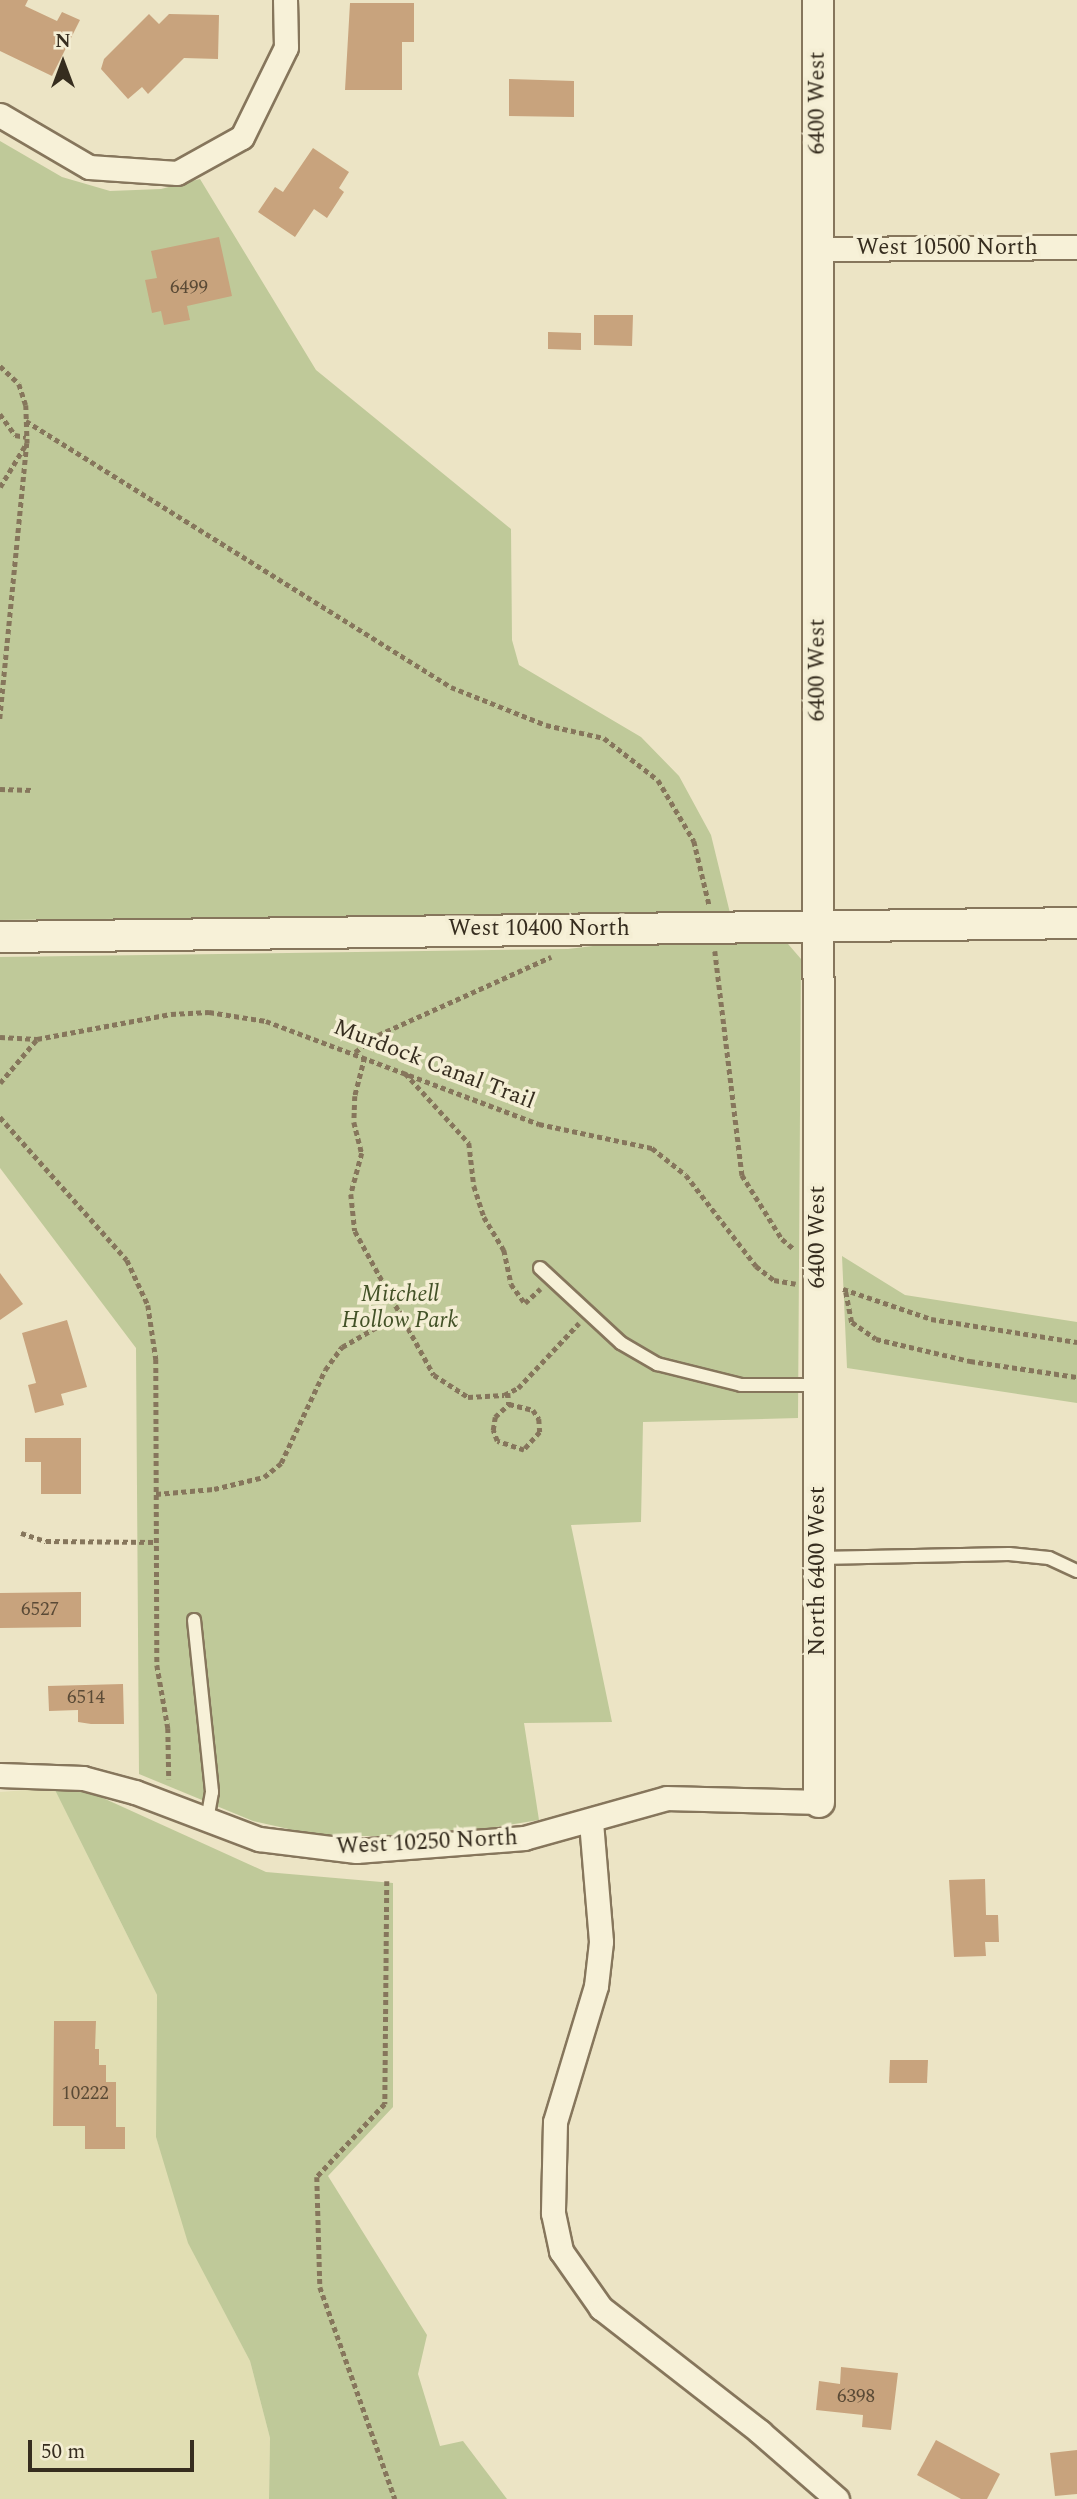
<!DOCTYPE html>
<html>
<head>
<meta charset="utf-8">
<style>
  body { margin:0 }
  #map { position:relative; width:1077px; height:2499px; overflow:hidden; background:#ece4c5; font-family:Spectral,serif }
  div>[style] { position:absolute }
  .farmland>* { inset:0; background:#e1deb3 }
  .green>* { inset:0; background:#bfc999 }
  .building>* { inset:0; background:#c8a37d }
  .path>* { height:4.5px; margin-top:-2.25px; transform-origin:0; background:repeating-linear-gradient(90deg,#86765c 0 5px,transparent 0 8.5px) }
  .roads { filter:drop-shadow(2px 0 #86765c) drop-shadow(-2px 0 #86765c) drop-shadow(0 2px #86765c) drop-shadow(0 -2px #86765c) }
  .service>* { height:12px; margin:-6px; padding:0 6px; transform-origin:6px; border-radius:6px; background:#f7f1d8 }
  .minor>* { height:23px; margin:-11.5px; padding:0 11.5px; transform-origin:11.5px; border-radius:11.5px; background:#f7f1d8 }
  .tertiary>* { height:30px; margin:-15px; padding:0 15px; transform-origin:15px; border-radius:15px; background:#f7f1d8 }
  span { translate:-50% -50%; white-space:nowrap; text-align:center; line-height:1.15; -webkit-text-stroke:7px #f4eed4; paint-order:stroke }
  .number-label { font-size:19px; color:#5a4a36 }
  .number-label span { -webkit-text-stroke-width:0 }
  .street-label { font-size:23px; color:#362d1f }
  .park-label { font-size:23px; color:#435227; font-style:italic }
  .north { position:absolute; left:28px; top:28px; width:70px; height:70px; -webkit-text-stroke:5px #f4eed4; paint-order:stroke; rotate:0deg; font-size:19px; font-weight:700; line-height:28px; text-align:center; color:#362d1f }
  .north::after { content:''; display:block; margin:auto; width:24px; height:32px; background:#362d1f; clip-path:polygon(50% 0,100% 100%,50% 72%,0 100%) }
  .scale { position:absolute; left:28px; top:2440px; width:166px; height:32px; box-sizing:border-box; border:4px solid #362d1f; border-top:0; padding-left:9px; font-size:21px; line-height:24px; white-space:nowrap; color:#362d1f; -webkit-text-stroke:5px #f4eed4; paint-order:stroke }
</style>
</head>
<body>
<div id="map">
  <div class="farmland">
    <div style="clip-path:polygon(54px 1788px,157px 1995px,156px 2137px,193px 2251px,250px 2361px,270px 2438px,269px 2499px,0 2499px,0 1792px)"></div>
  </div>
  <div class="green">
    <div style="clip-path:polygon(0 141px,62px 177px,110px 191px,161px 189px,200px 179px,316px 370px,511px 529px,512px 640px,519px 665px,641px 737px,679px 776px,711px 835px,730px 913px,0 920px)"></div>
    <div style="clip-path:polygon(782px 937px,801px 959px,798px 1418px,643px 1422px,641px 1522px,571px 1525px,612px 1722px,524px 1723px,539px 1820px,440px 1836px,320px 1836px,253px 1821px,139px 1774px,136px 1348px,0 1168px,0 957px,568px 949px,651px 939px)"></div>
    <div style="clip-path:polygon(842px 1256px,905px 1295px,1077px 1322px,1077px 1403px,847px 1368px)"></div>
    <div style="clip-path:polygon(54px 1788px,92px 1793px,266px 1872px,393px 1883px,393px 2107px,328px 2176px,427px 2335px,418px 2374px,440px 2446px,463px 2441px,507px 2499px,269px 2499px,270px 2438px,250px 2361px,188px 2243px,156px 2137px,157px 1995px)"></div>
  </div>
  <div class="building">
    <div style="clip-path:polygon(0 0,28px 0,25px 6px,57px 21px,62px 12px,80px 20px,52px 76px,0 51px)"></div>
    <div style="clip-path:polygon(350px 3px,414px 3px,414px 42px,402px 42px,402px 90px,345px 90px)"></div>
    <div style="clip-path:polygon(149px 14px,159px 24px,169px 14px,219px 15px,218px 59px,184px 58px,148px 94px,142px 87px,128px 99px,101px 69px,104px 59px)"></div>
    <div style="clip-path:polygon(509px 79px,574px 81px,574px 117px,509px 116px)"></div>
    <div style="clip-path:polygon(313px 148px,349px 172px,339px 188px,344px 192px,327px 218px,314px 209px,295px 237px,258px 212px,275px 187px,283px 192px)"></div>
    <div style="clip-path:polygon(219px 237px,232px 296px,187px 306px,190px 320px,164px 325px,161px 311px,152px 313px,145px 280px,157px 278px,151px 251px)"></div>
    <div style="clip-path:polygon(594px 315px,633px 315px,632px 346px,594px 345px)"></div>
    <div style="clip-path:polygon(548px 332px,581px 333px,581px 350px,548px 349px)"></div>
    <div style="clip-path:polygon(0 1273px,23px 1304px,0 1320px)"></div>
    <div style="clip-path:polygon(67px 1320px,87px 1387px,61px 1394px,64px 1405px,35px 1413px,28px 1385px,36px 1383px,22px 1333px)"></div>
    <div style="clip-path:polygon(25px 1438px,81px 1438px,81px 1494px,41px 1494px,41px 1462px,25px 1462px)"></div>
    <div style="clip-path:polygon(81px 1592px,81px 1627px,0 1628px,0 1593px)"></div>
    <div style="clip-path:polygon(123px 1684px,124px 1724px,91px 1724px,78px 1722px,78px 1710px,49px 1711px,48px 1686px)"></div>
    <div style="clip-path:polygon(985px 1879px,986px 1915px,998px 1915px,999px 1942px,985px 1942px,986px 1956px,954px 1957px,949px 1880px)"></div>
    <div style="clip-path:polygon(54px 2021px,96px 2021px,95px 2049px,99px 2049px,99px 2065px,106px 2065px,106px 2082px,116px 2082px,116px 2127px,125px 2127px,125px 2149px,85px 2149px,85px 2126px,53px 2126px)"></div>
    <div style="clip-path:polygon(890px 2060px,928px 2060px,927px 2083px,889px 2083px)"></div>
    <div style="clip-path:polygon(841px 2367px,898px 2373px,891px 2430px,862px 2427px,863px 2415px,816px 2410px,819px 2381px,840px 2384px)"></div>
    <div style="clip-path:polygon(936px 2440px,1000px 2474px,987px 2499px,961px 2499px,917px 2475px)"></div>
    <div style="clip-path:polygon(1077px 2450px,1077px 2494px,1055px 2496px,1050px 2453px)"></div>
  </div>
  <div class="path">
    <div style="left:0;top:366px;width:26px;rotate:43deg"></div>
    <div style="left:19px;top:384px;width:22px;rotate:72deg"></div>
    <div style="left:26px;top:405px;width:38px;rotate:88deg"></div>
    <div style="left:27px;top:443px;width:278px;rotate:95.6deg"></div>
    <div style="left:0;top:414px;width:26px;rotate:54deg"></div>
    <div style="left:15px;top:435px;width:11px;rotate:10deg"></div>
    <div style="left:26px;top:421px;width:501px;rotate:32.04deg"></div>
    <div style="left:451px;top:687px;width:102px;rotate:21.8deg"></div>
    <div style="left:546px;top:725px;width:59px;rotate:12.6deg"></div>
    <div style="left:604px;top:738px;width:68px;rotate:37.9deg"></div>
    <div style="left:658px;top:780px;width:71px;rotate:59.5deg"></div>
    <div style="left:694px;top:841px;width:65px;rotate:76.6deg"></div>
    <div style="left:0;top:487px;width:50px;rotate:-58.8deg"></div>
    <div style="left:0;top:789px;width:32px;rotate:2deg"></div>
    <div style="left:715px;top:951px;width:226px;rotate:83.1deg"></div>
    <div style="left:742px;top:1175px;width:75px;rotate:58deg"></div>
    <div style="left:782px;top:1239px;width:16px;rotate:40deg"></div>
    <div style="left:0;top:1037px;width:37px;rotate:3deg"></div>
    <div style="left:37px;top:1039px;width:136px;rotate:-10.6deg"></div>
    <div style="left:171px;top:1014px;width:38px;rotate:-3deg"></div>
    <div style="left:209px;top:1012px;width:58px;rotate:9deg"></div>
    <div style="left:266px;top:1021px;width:292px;rotate:20.7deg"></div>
    <div style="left:539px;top:1124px;width:116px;rotate:12deg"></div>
    <div style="left:652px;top:1148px;width:43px;rotate:38.5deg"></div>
    <div style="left:686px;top:1175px;width:115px;rotate:52.4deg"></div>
    <div style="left:756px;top:1266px;width:23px;rotate:38deg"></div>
    <div style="left:774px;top:1280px;width:22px;rotate:10deg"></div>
    <div style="left:355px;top:1052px;width:29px;rotate:-36deg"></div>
    <div style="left:378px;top:1035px;width:190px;rotate:-24.3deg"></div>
    <div style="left:365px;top:1057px;width:40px;rotate:104.4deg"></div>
    <div style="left:355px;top:1096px;width:26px;rotate:92deg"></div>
    <div style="left:354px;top:1122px;width:32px;rotate:76deg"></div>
    <div style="left:362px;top:1153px;width:42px;rotate:105deg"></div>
    <div style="left:351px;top:1194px;width:37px;rotate:84deg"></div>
    <div style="left:355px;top:1231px;width:164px;rotate:61.3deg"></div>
    <div style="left:434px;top:1375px;width:40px;rotate:32.9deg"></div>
    <div style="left:468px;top:1397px;width:36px;rotate:-3deg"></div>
    <div style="left:504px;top:1395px;width:16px;rotate:-27deg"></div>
    <div style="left:518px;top:1388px;width:89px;rotate:-46.8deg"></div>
    <div style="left:405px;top:1073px;width:95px;rotate:47.6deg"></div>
    <div style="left:469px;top:1143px;width:43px;rotate:83.4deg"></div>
    <div style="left:474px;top:1186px;width:33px;rotate:72deg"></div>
    <div style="left:484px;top:1217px;width:39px;rotate:59deg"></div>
    <div style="left:504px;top:1250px;width:35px;rotate:78deg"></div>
    <div style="left:511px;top:1284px;width:24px;rotate:54deg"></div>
    <div style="left:525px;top:1303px;width:21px;rotate:-43deg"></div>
    <div style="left:0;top:1083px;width:57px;rotate:-49.9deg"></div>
    <div style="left:0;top:1117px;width:191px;rotate:48.4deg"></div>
    <div style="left:127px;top:1260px;width:50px;rotate:65deg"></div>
    <div style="left:148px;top:1305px;width:55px;rotate:81.6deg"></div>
    <div style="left:156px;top:1359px;width:306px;rotate:89.8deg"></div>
    <div style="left:157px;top:1665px;width:64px;rotate:80.1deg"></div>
    <div style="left:168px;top:1728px;width:51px;rotate:88.9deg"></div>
    <div style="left:843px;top:1289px;width:93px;rotate:18.8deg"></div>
    <div style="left:931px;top:1319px;width:148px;rotate:9deg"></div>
    <div style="left:846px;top:1292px;width:31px;rotate:79deg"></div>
    <div style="left:852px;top:1322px;width:29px;rotate:35deg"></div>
    <div style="left:876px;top:1339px;width:97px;rotate:13.2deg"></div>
    <div style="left:970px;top:1361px;width:108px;rotate:8.5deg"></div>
    <div style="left:508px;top:1393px;width:11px;rotate:85deg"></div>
    <div style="left:509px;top:1404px;width:25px;rotate:14deg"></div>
    <div style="left:533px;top:1410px;width:11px;rotate:56deg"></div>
    <div style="left:539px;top:1419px;width:13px;rotate:86deg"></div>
    <div style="left:540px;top:1432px;width:24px;rotate:132deg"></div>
    <div style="left:524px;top:1450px;width:28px;rotate:-162deg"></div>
    <div style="left:497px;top:1441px;width:12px;rotate:-110deg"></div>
    <div style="left:493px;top:1430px;width:13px;rotate:-81deg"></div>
    <div style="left:495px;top:1417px;width:19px;rotate:-43deg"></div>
    <div style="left:156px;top:1494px;width:58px;rotate:-4.9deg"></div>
    <div style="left:214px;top:1489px;width:51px;rotate:-13.5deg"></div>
    <div style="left:264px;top:1477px;width:22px;rotate:-39deg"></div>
    <div style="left:281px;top:1463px;width:103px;rotate:-64.7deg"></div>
    <div style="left:325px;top:1370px;width:29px;rotate:-54deg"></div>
    <div style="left:342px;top:1347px;width:70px;rotate:-29.8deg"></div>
    <div style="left:21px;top:1533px;width:26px;rotate:18deg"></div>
    <div style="left:46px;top:1541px;width:110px;rotate:0.5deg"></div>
    <div style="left:387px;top:1881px;width:223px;rotate:90.5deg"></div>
    <div style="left:385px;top:2104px;width:100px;rotate:133deg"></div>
    <div style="left:317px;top:2177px;width:110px;rotate:88.4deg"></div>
    <div style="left:320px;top:2287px;width:225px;rotate:70.5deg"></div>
  </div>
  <div class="roads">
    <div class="service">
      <div style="left:540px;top:1268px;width:110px;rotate:42.8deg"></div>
      <div style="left:621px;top:1343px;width:42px;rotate:30.3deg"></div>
      <div style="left:657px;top:1364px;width:87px;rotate:14deg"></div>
      <div style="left:741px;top:1385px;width:77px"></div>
      <div style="left:820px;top:1558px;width:189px;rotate:-1.2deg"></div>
      <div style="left:1009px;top:1554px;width:40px;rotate:5.7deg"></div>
      <div style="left:1049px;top:1558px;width:31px;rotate:25deg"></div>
      <div style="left:194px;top:1620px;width:173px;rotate:84deg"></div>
      <div style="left:212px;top:1792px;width:28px;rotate:100deg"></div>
    </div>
    <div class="minor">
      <div style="left:0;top:115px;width:103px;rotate:30.3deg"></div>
      <div style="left:89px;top:167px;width:88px;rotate:3.9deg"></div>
      <div style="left:177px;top:173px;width:74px;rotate:-29deg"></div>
      <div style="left:242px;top:137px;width:100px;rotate:-63.9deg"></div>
      <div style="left:286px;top:47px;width:47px;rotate:-91.2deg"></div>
      <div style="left:818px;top:249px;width:259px;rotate:-0.4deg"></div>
      <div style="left:0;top:1775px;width:83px;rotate:2.1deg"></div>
      <div style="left:83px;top:1778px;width:54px;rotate:15.1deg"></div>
      <div style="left:135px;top:1792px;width:133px;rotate:20.8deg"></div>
      <div style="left:259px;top:1839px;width:98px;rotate:7.1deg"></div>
      <div style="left:356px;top:1851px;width:169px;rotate:-4.4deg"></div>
      <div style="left:524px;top:1838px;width:148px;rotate:-15.6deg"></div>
      <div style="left:667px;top:1798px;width:152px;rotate:1.5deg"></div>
      <div style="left:591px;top:1822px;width:120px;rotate:85.2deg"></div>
      <div style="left:601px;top:1942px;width:44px;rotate:96.5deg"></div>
      <div style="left:596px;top:1986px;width:142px;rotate:106.8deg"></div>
      <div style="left:555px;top:2122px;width:91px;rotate:91.3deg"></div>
      <div style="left:553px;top:2213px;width:39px;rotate:78deg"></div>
      <div style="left:561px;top:2251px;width:70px;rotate:54.9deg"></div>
      <div style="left:601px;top:2308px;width:202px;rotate:37.9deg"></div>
      <div style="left:760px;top:2432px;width:102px;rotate:41deg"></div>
    </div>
    <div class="tertiary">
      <div style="left:818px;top:0;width:1802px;rotate:89.97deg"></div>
      <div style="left:0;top:937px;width:1077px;rotate:-0.74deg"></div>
    </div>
  </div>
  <div class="number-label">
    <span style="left:189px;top:288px">6499</span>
    <span style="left:40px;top:1610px">6527</span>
    <span style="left:86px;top:1698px">6514</span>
    <span style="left:85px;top:2094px">10222</span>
    <span style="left:856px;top:2397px">6398</span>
  </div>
  <div class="street-label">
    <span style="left:818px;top:103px;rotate:-90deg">6400 West</span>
    <span style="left:947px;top:248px">West 10500 North</span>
    <span style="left:818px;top:670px;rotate:-90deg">6400 West</span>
    <span style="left:539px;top:929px">West 10400 North</span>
    <span style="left:434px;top:1065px;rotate:21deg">Murdock Canal Trail</span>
    <span style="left:818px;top:1237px;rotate:-90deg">6400 West</span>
    <span style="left:818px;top:1571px;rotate:-90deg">North 6400 West</span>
    <span style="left:427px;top:1843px;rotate:-3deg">West 10250 North</span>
  </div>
  <div class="park-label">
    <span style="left:400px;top:1308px">Mitchell<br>Hollow Park</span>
  </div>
  <div class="north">N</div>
  <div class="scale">50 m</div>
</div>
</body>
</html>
